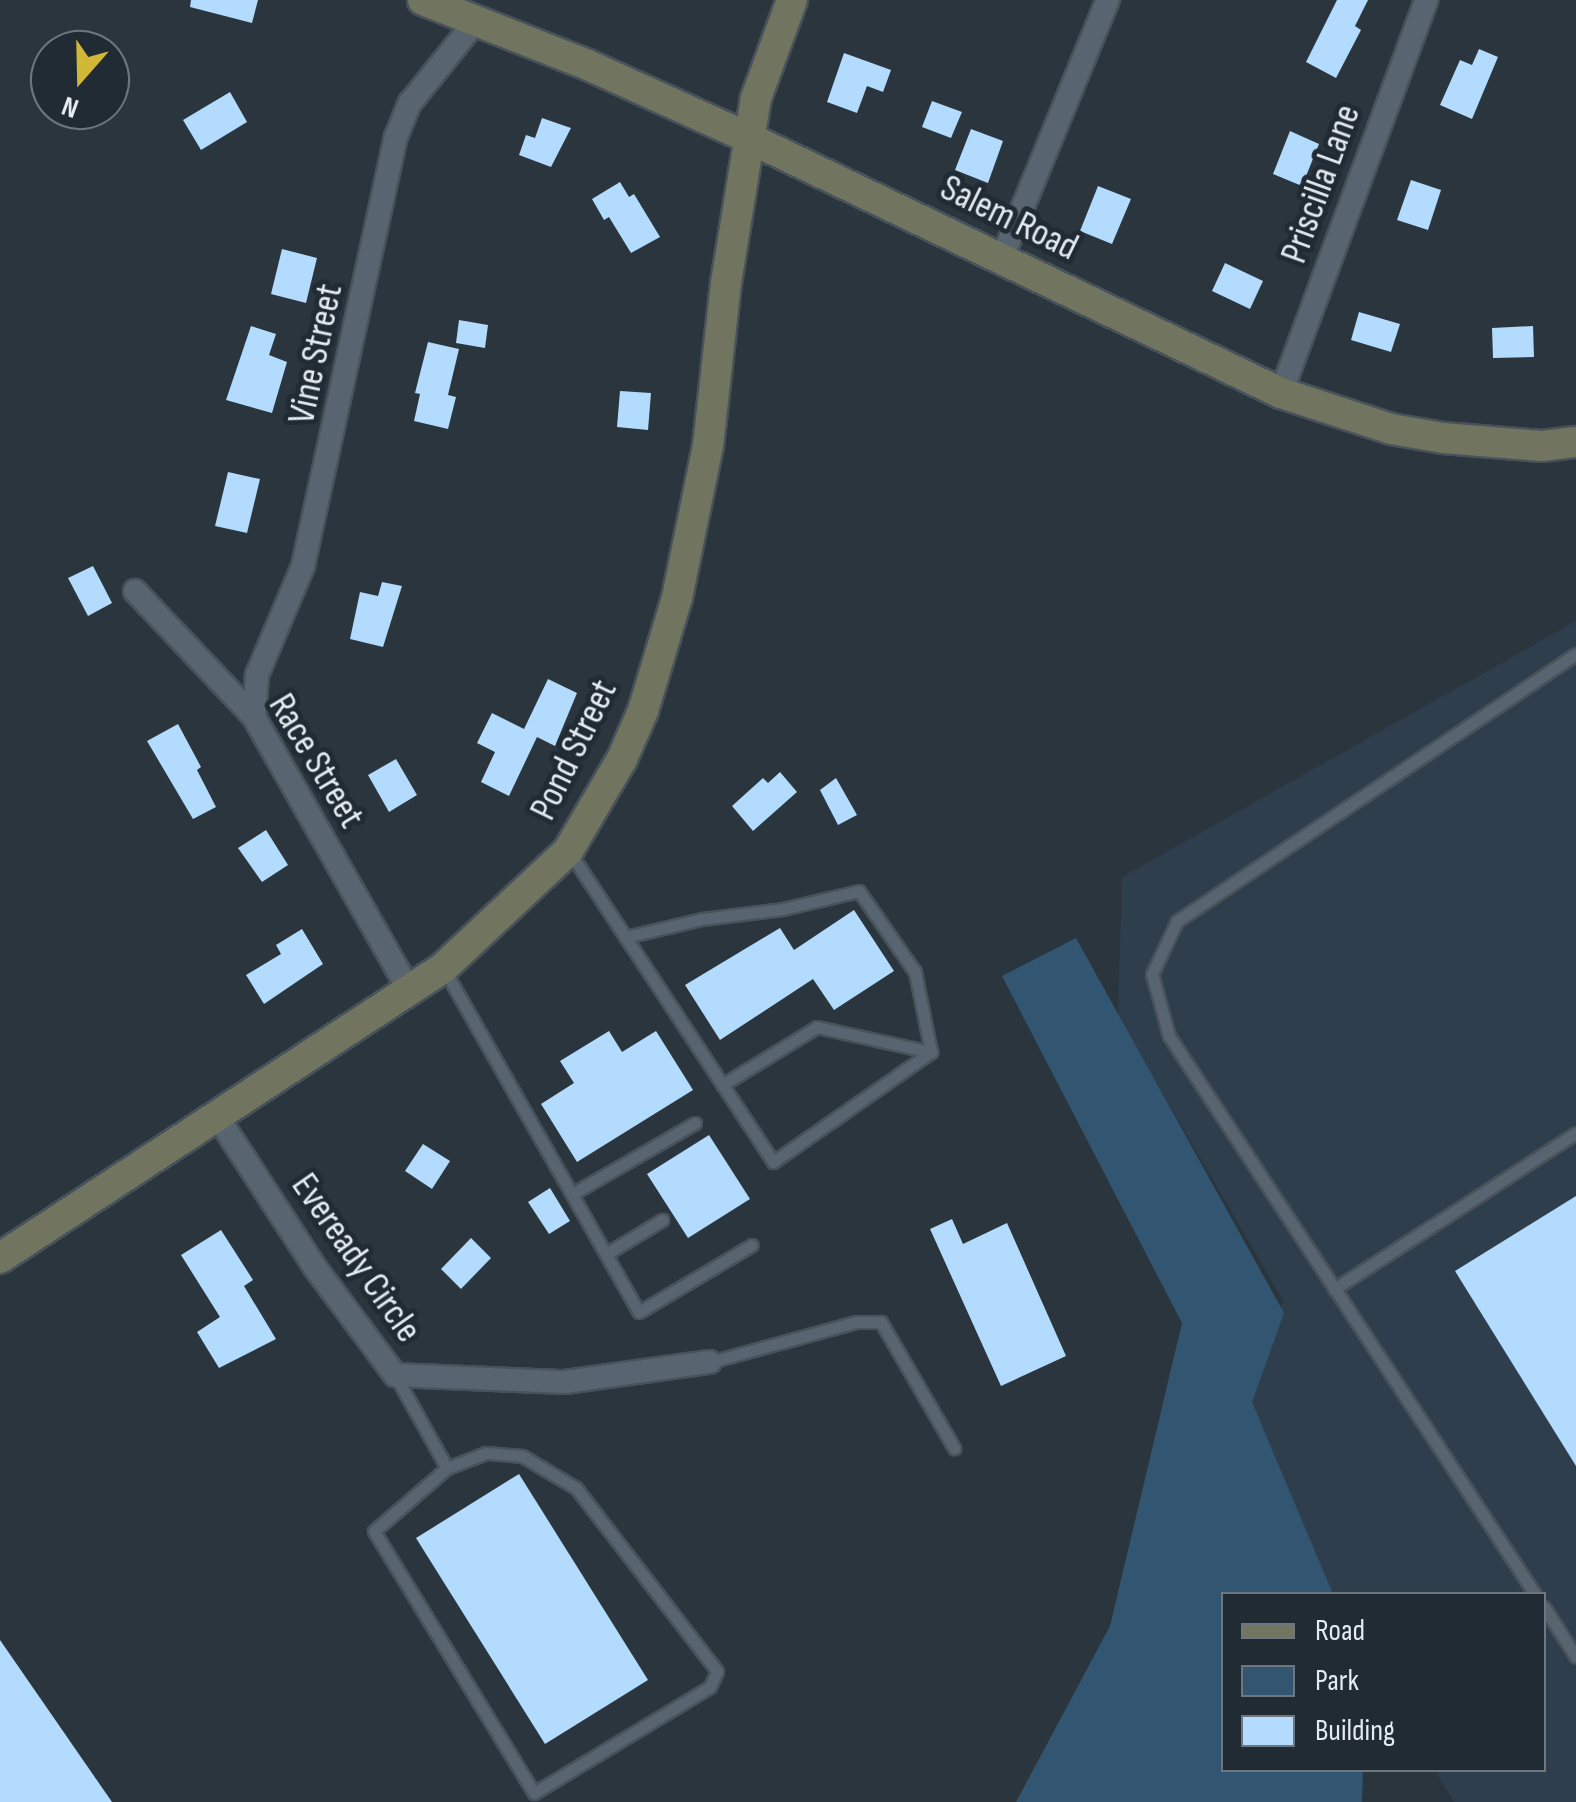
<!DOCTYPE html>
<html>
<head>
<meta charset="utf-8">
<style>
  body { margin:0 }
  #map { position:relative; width:1576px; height:1802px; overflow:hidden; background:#2a353e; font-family:"Sofia Sans Condensed",sans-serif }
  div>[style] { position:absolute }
  .built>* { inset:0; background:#2e3e4c }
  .green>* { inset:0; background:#325672 }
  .building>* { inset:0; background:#b2dbfd }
  .roads { filter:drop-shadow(2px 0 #48525a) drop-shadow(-2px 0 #48525a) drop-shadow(0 2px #48525a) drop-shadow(0 -2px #48525a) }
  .lane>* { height:11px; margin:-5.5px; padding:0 5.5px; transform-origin:5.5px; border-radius:5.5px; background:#58646f }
  .street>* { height:22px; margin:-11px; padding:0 11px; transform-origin:11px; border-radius:11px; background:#58646f }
  .secondary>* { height:30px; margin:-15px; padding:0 15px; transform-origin:15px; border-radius:15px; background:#71745e }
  span { translate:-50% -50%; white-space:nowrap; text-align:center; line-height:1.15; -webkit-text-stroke:10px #202b34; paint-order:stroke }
  .street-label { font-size:38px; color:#e3eaf0 }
  .legend { position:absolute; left:1221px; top:1592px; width:325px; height:180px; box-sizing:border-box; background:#202b34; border:2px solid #6e777f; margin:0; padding:12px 18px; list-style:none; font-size:30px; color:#e3eaf0 }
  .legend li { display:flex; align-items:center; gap:20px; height:50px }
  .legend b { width:50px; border:2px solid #6e777f }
  .north { position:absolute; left:30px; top:30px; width:100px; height:100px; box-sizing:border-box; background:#202b34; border:2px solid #6e777f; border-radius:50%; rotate:200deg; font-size:28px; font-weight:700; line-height:40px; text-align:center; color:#e3eaf0 }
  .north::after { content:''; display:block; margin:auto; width:35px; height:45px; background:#d1b736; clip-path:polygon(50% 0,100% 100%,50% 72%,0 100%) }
</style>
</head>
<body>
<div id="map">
  <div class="built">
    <div style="clip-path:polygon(1576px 621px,1576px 1802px,1454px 1802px,1435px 1770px,1544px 1770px,1544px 1594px,1334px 1594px,1208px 1377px,1284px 1302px,1118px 1017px,1122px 877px)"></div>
  </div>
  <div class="green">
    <div style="clip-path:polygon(1076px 938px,1284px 1313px,1252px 1402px,1333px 1594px,1224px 1594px,1224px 1770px,1363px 1770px,1362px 1802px,1016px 1802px,1110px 1626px,1182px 1323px,1002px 976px)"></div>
  </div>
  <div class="building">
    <div style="clip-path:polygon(191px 0,258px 0,252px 23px,190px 7px)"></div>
    <div style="clip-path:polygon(1337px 0,1368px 0,1355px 26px,1361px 30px,1336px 78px,1306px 62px)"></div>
    <div style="clip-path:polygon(1479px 49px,1498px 57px,1472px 119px,1440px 105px,1460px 60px,1472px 65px)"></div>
    <div style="clip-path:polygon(844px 53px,891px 70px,883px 92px,867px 86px,857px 113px,827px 102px)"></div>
    <div style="clip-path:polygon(230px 92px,247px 122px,201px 150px,183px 120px)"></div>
    <div style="clip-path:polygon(932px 101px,962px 112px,951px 138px,922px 127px)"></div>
    <div style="clip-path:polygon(542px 118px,571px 128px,551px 167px,519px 155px,526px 135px,535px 138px)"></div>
    <div style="clip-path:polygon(971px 129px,1003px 141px,988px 183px,955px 170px)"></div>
    <div style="clip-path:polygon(1290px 131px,1319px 144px,1302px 186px,1273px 174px)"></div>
    <div style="clip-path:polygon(1411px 180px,1441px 190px,1428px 230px,1397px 220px)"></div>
    <div style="clip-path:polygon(620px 182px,629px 197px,634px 194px,660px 237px,631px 253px,609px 217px,604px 220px,592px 199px)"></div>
    <div style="clip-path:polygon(1098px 186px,1131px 199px,1112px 244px,1080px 231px)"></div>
    <div style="clip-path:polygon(282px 249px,317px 258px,306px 303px,271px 294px)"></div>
    <div style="clip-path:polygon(1225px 263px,1263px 281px,1250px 309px,1212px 291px)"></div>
    <div style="clip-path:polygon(1359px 312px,1400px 324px,1391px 352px,1351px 340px)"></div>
    <div style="clip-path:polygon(459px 320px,488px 325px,485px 348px,456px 343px)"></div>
    <div style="clip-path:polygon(251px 326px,276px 334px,269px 355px,287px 362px,272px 413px,226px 400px)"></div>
    <div style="clip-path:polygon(1533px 326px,1534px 357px,1493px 358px,1492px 328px)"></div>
    <div style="clip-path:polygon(428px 342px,459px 349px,448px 395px,456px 397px,448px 429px,414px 421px,420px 394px,415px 393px)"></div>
    <div style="clip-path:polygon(620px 391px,651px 393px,648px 430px,617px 427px)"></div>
    <div style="clip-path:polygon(228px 472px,260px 479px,247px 533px,215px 526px)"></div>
    <div style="clip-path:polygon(93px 566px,112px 603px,88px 616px,68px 578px)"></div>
    <div style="clip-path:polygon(382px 582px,402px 586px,383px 647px,350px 639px,360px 592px,378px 596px)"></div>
    <div style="clip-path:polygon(548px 679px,577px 693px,555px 746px,537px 737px,509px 796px,481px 782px,495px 752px,477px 743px,492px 713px,524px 729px)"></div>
    <div style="clip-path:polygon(178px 724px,201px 767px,197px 770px,216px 807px,193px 819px,147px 741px)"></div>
    <div style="clip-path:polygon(396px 759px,417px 795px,389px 812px,368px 775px)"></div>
    <div style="clip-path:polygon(780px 772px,797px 792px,753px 831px,732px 806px,763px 778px,768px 783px)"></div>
    <div style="clip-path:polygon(836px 778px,857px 815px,838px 825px,820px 790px)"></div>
    <div style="clip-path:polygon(266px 830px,288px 865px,262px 882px,238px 848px)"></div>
    <div style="clip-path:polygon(854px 910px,894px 971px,834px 1010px,813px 979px,720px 1040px,685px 985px,780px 928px,794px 950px)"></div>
    <div style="clip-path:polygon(302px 929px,323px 964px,264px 1004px,246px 975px,281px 954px,276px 945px)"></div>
    <div style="clip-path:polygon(609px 1031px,622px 1052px,656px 1031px,693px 1090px,577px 1162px,541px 1104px,574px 1083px,560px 1061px)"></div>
    <div style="clip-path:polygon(709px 1135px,750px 1199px,688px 1238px,647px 1174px)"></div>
    <div style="clip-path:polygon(423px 1144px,450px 1161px,432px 1189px,405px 1171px)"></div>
    <div style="clip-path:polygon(550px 1188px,570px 1221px,549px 1234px,528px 1202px)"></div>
    <div style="clip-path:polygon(1576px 1196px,1576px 1466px,1455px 1271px)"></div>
    <div style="clip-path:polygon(952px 1219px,963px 1244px,1007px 1223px,1066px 1356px,1001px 1386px,930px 1229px)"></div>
    <div style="clip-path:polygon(221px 1230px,253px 1280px,244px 1286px,276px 1339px,219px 1368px,197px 1332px,220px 1317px,181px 1255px)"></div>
    <div style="clip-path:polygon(471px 1238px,491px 1258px,461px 1289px,441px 1269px)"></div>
    <div style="clip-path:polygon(519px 1474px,648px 1680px,545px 1744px,416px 1538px)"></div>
    <div style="clip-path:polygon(0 1640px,112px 1802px,0 1802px)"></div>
  </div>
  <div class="roads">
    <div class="lane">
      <div style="left:571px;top:854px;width:368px;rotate:56.7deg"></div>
      <div style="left:773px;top:1162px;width:193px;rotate:-34.8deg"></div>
      <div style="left:931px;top:1052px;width:82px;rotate:-101.3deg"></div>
      <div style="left:915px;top:972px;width:98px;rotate:-124.7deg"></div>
      <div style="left:859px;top:891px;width:78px;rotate:166.7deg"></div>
      <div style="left:783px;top:909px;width:82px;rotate:173deg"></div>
      <div style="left:702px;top:919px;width:79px;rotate:166.8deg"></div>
      <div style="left:445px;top:971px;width:392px;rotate:60.4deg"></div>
      <div style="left:639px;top:1312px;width:131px;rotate:-30.7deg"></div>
      <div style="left:722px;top:1085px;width:111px;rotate:-31.4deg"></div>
      <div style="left:817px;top:1027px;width:117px;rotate:12.4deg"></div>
      <div style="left:572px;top:1194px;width:142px;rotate:-30deg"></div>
      <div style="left:606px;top:1254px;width:66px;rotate:-31.3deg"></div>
      <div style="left:1334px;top:1289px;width:288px;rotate:-32.8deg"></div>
      <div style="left:710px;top:1362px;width:151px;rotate:-15.3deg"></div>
      <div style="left:856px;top:1322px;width:25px"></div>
      <div style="left:881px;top:1322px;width:146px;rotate:59.9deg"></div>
      <div style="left:395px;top:1375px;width:107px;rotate:60.8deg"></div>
      <div style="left:447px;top:1468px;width:96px;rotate:139.2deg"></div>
      <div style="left:374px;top:1531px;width:307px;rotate:58.6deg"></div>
      <div style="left:534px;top:1793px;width:205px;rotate:-31.1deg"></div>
      <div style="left:710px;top:1687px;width:17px;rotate:-66deg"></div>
      <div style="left:717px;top:1671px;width:231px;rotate:-127.6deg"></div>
      <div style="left:576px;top:1488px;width:63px;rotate:-149.3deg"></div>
      <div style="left:522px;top:1456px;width:36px;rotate:-175deg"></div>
      <div style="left:486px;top:1453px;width:42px;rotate:159deg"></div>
      <div style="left:1535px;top:1594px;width:667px;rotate:-123.26deg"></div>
      <div style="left:1169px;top:1036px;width:64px;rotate:-105.3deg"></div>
      <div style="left:1152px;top:974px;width:59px;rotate:-64.7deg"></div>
      <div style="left:1177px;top:921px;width:480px;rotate:-33.8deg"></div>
      <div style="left:1544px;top:1607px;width:59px;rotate:57.4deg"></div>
    </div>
    <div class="street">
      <div style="left:1002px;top:258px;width:279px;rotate:-67.7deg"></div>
      <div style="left:1281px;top:393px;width:419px;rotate:-69.7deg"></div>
      <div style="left:135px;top:591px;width:173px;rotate:46.6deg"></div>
      <div style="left:254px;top:717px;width:314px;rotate:60.4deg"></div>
      <div style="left:254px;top:717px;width:42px;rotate:-85.9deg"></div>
      <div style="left:257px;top:675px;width:118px;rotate:-67.1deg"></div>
      <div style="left:303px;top:566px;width:439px;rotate:-77.8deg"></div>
      <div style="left:396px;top:137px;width:37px;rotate:-68deg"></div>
      <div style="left:410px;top:103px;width:105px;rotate:-51.2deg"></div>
      <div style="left:217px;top:1116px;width:182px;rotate:57.1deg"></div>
      <div style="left:316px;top:1269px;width:132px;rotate:53.3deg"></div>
      <div style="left:395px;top:1375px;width:170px;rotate:2.4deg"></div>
      <div style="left:565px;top:1382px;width:146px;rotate:-7.9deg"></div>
    </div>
    <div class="secondary">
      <div style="left:423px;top:0;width:177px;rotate:21.5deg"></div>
      <div style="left:588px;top:65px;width:179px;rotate:24.4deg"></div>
      <div style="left:751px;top:139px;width:588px;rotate:25.61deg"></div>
      <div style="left:1281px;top:393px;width:116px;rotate:18.1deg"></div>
      <div style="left:1391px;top:429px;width:53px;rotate:9.8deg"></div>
      <div style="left:1443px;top:438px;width:99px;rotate:4.6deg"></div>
      <div style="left:1542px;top:446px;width:34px;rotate:-7deg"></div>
      <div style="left:0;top:1258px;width:529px;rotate:-33.21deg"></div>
      <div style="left:443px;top:968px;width:171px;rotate:-43.1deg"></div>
      <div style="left:568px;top:851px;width:107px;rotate:-59.6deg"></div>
      <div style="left:622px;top:759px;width:52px;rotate:-66.4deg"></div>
      <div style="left:643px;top:711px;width:118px;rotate:-73.3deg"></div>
      <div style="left:677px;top:598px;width:155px;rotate:-78.5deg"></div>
      <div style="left:708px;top:446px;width:164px;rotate:-83.7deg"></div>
      <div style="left:726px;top:283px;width:187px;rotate:-80.8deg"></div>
      <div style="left:756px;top:98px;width:104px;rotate:-69.8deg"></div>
    </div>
  </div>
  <div class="street-label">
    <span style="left:1321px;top:184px;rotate:-70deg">Priscilla Lane</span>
    <span style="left:1009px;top:218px;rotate:26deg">Salem Road</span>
    <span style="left:316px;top:354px;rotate:-78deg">Vine Street</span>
    <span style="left:574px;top:750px;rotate:-64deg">Pond Street</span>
    <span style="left:316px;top:761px;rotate:59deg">Race Street</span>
    <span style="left:356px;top:1258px;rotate:55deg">Eveready Circle</span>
  </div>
  <ul class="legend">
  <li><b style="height:12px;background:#71745e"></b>Road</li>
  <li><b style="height:28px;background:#325672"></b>Park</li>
  <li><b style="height:28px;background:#b2dbfd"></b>Building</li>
  </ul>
  <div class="north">N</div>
</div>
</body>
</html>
